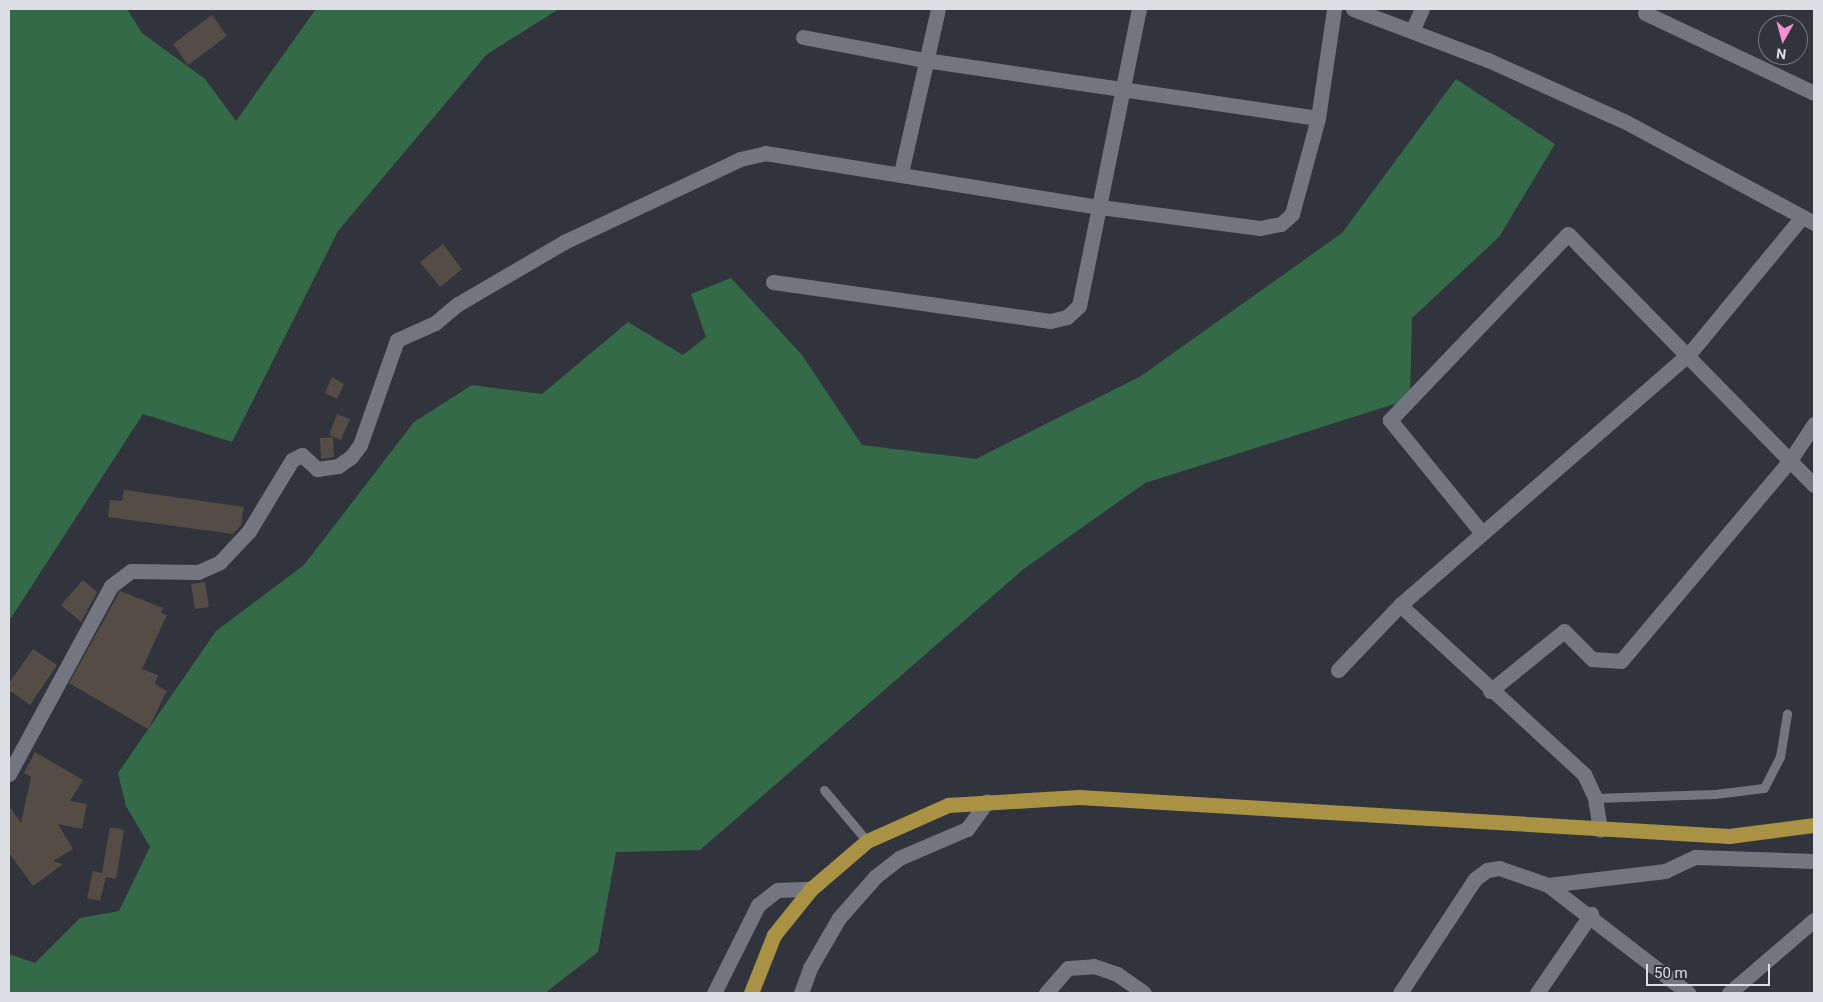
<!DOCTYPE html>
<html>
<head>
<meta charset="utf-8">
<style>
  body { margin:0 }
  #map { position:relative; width:1823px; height:1002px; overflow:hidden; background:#31343c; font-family:Roboto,sans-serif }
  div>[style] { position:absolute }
  .green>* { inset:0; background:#346a48 }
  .building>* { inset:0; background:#554c46 }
  .lane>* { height:9px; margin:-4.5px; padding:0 4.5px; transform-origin:4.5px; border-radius:4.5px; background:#737680 }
  .street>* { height:15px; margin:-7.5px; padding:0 7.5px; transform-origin:7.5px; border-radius:7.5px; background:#737680 }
  .highway>* { height:15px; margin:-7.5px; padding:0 7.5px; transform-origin:7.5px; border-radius:7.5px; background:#aa9244 }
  span { translate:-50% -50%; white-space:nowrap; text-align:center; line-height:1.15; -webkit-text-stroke:4px #31343c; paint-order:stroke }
  .frame { position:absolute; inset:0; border:10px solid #dcdee3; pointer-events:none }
  .north { position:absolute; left:1758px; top:15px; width:50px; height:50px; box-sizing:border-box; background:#31343c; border:1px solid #75787f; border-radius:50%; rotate:187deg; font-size:14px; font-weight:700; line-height:20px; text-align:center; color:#dcdee3 }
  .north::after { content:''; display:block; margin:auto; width:18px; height:22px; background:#f591d2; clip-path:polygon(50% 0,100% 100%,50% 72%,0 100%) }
  .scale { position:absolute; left:1646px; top:964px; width:124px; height:22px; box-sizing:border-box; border:2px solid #dcdee3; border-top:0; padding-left:6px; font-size:15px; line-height:18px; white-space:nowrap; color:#dcdee3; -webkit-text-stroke:4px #31343c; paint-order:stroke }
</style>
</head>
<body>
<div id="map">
  <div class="green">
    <div style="clip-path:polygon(9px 9px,127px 9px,142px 33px,205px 79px,236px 121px,316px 9px,559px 9px,487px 54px,338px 231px,232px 442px,143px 414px,9px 621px)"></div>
    <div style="clip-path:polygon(1456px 79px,1555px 144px,1499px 237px,1412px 318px,1410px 399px,1145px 483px,1025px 568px,700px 850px,616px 852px,598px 952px,545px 993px,9px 993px,9px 954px,35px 963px,80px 918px,119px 911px,150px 847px,126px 806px,118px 773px,216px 631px,304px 565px,414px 422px,472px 385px,542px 394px,628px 322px,683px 355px,706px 337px,691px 294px,731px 278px,802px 355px,862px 445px,976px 459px,1141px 376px,1342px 233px)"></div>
  </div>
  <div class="building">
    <div style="clip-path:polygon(212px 15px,227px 36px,188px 65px,173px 44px)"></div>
    <div style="clip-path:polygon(443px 244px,462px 269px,440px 287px,420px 262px)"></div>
    <div style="clip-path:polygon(332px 377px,344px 384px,337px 399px,325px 393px)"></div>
    <div style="clip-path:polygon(337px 414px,350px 419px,341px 440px,329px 435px)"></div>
    <div style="clip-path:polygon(333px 437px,334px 457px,321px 459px,320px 438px)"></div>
    <div style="clip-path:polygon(124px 490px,244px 507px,241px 525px,233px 534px,108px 517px,110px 500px,122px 501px)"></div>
    <div style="clip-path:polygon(83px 580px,97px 592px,81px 622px,61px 605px)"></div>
    <div style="clip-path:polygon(205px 582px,209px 607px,195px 609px,191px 584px)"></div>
    <div style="clip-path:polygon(120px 591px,163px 608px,161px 613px,167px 615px,142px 669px,158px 675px,155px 684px,167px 691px,148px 729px,69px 683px)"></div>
    <div style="clip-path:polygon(33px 649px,57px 665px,30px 705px,9px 690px,9px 683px)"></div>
    <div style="clip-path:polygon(35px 752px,83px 780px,70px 801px,87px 804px,82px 829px,58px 824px,73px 849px,53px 861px,63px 864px,33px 886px,9px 853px,9px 806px,21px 823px,31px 777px,24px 773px)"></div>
    <div style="clip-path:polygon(110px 827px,124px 830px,116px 879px,106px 877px,100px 901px,87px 898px,93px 871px,102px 873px)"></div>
  </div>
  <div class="lane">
    <div style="left:824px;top:790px;width:67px;rotate:49.9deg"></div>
    <div style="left:1595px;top:798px;width:120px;rotate:-1.9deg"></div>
    <div style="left:1715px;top:794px;width:49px;rotate:-7deg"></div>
    <div style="left:1764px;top:788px;width:35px;rotate:-63deg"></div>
    <div style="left:1780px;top:757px;width:44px;rotate:-80.8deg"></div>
  </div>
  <div class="street">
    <div style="left:1353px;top:9px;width:144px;rotate:20.7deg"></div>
    <div style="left:1488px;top:60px;width:149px;rotate:24.2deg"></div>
    <div style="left:1624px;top:121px;width:216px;rotate:28.2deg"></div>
    <div style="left:1645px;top:13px;width:187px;rotate:25.3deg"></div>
    <div style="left:1412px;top:31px;width:24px;rotate:-66deg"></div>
    <div style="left:803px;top:37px;width:124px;rotate:10.7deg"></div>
    <div style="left:925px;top:60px;width:397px;rotate:8.4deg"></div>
    <div style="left:901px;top:173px;width:168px;rotate:-77.3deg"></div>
    <div style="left:773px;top:282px;width:280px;rotate:8deg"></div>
    <div style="left:1050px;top:321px;width:17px;rotate:-13deg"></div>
    <div style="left:1067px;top:317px;width:16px;rotate:-43deg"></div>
    <div style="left:1079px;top:306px;width:303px;rotate:-78.6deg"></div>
    <div style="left:1482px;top:533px;width:146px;rotate:-129.2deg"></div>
    <div style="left:1390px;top:420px;width:257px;rotate:-46.3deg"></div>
    <div style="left:1568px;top:234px;width:351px;rotate:45.6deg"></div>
    <div style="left:1400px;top:605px;width:250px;rotate:42.6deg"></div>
    <div style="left:1584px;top:774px;width:26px;rotate:65deg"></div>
    <div style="left:1595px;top:798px;width:32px;rotate:81deg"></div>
    <div style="left:1338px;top:670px;width:90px;rotate:-46.4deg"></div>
    <div style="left:1400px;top:605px;width:383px;rotate:-41deg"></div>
    <div style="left:1689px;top:354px;width:178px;rotate:-50.5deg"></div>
    <div style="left:1490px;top:691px;width:95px;rotate:-39deg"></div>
    <div style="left:1564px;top:631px;width:40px;rotate:45deg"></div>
    <div style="left:1592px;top:659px;width:29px;rotate:4deg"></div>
    <div style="left:1621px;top:661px;width:264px;rotate:-49.9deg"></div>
    <div style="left:1791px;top:459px;width:42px;rotate:-56.7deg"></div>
    <div style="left:9px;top:774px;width:214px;rotate:-61.5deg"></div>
    <div style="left:111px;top:586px;width:25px;rotate:-37deg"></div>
    <div style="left:131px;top:571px;width:67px;rotate:0.9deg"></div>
    <div style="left:198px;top:572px;width:24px;rotate:-24deg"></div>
    <div style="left:220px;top:562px;width:42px;rotate:-46.9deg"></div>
    <div style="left:249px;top:531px;width:83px;rotate:-58.8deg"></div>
    <div style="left:292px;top:460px;width:11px;rotate:-27deg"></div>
    <div style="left:302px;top:455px;width:21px;rotate:43deg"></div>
    <div style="left:317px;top:469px;width:21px;rotate:-8deg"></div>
    <div style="left:338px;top:466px;width:16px;rotate:-35deg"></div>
    <div style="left:351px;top:457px;width:15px;rotate:-53deg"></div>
    <div style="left:360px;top:445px;width:111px;rotate:-70.6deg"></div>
    <div style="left:397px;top:340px;width:42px;rotate:-24.1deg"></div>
    <div style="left:435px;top:323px;width:30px;rotate:-40deg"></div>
    <div style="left:458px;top:304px;width:123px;rotate:-30.3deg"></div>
    <div style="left:564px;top:242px;width:195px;rotate:-25.2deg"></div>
    <div style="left:740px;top:159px;width:26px;rotate:-13deg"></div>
    <div style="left:765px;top:153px;width:339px;rotate:9.2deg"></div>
    <div style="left:1100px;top:207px;width:161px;rotate:7.5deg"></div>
    <div style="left:1260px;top:228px;width:21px;rotate:-11deg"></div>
    <div style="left:1281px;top:224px;width:15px;rotate:-42deg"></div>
    <div style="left:1292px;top:214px;width:99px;rotate:-74.8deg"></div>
    <div style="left:1318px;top:118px;width:110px;rotate:-81.6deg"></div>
    <div style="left:1548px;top:885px;width:177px;rotate:37.6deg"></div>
    <div style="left:714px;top:993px;width:98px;rotate:-63.4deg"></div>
    <div style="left:758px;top:905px;width:24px;rotate:-38deg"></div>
    <div style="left:777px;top:890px;width:34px;rotate:-2deg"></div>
    <div style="left:801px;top:993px;width:27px;rotate:-70deg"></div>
    <div style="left:810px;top:968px;width:58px;rotate:-59.9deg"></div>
    <div style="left:839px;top:918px;width:55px;rotate:-48.7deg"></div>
    <div style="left:875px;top:877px;width:31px;rotate:-38deg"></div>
    <div style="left:899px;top:858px;width:74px;rotate:-23.1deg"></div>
    <div style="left:967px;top:829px;width:34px;rotate:-54deg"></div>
    <div style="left:1046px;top:993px;width:33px;rotate:-49deg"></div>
    <div style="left:1068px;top:968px;width:26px;rotate:-4deg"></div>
    <div style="left:1094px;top:966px;width:24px;rotate:19deg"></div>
    <div style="left:1117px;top:974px;width:33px;rotate:35deg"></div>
    <div style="left:1400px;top:993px;width:136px;rotate:-56.7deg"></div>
    <div style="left:1475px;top:879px;width:15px;rotate:-37deg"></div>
    <div style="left:1487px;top:870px;width:12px;rotate:-9deg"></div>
    <div style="left:1499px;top:868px;width:52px;rotate:19.1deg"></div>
    <div style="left:1548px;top:885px;width:118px;rotate:-6.8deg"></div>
    <div style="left:1665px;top:871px;width:33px;rotate:-25deg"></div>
    <div style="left:1695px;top:857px;width:119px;rotate:1.9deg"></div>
    <div style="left:1537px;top:993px;width:96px;rotate:-55.6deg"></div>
    <div style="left:1729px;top:993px;width:112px;rotate:-40.7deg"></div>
  </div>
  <div class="highway">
    <div style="left:751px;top:993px;width:62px;rotate:-68.4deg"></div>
    <div style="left:774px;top:935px;width:59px;rotate:-51.2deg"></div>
    <div style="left:811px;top:889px;width:74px;rotate:-40.6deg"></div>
    <div style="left:867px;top:841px;width:89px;rotate:-24deg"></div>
    <div style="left:948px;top:805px;width:131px;rotate:-3.5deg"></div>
    <div style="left:1079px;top:797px;width:651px;rotate:3.43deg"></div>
    <div style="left:1729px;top:836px;width:86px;rotate:-7.4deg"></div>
  </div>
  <div class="frame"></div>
  <div class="north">N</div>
  <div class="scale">50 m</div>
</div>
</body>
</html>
